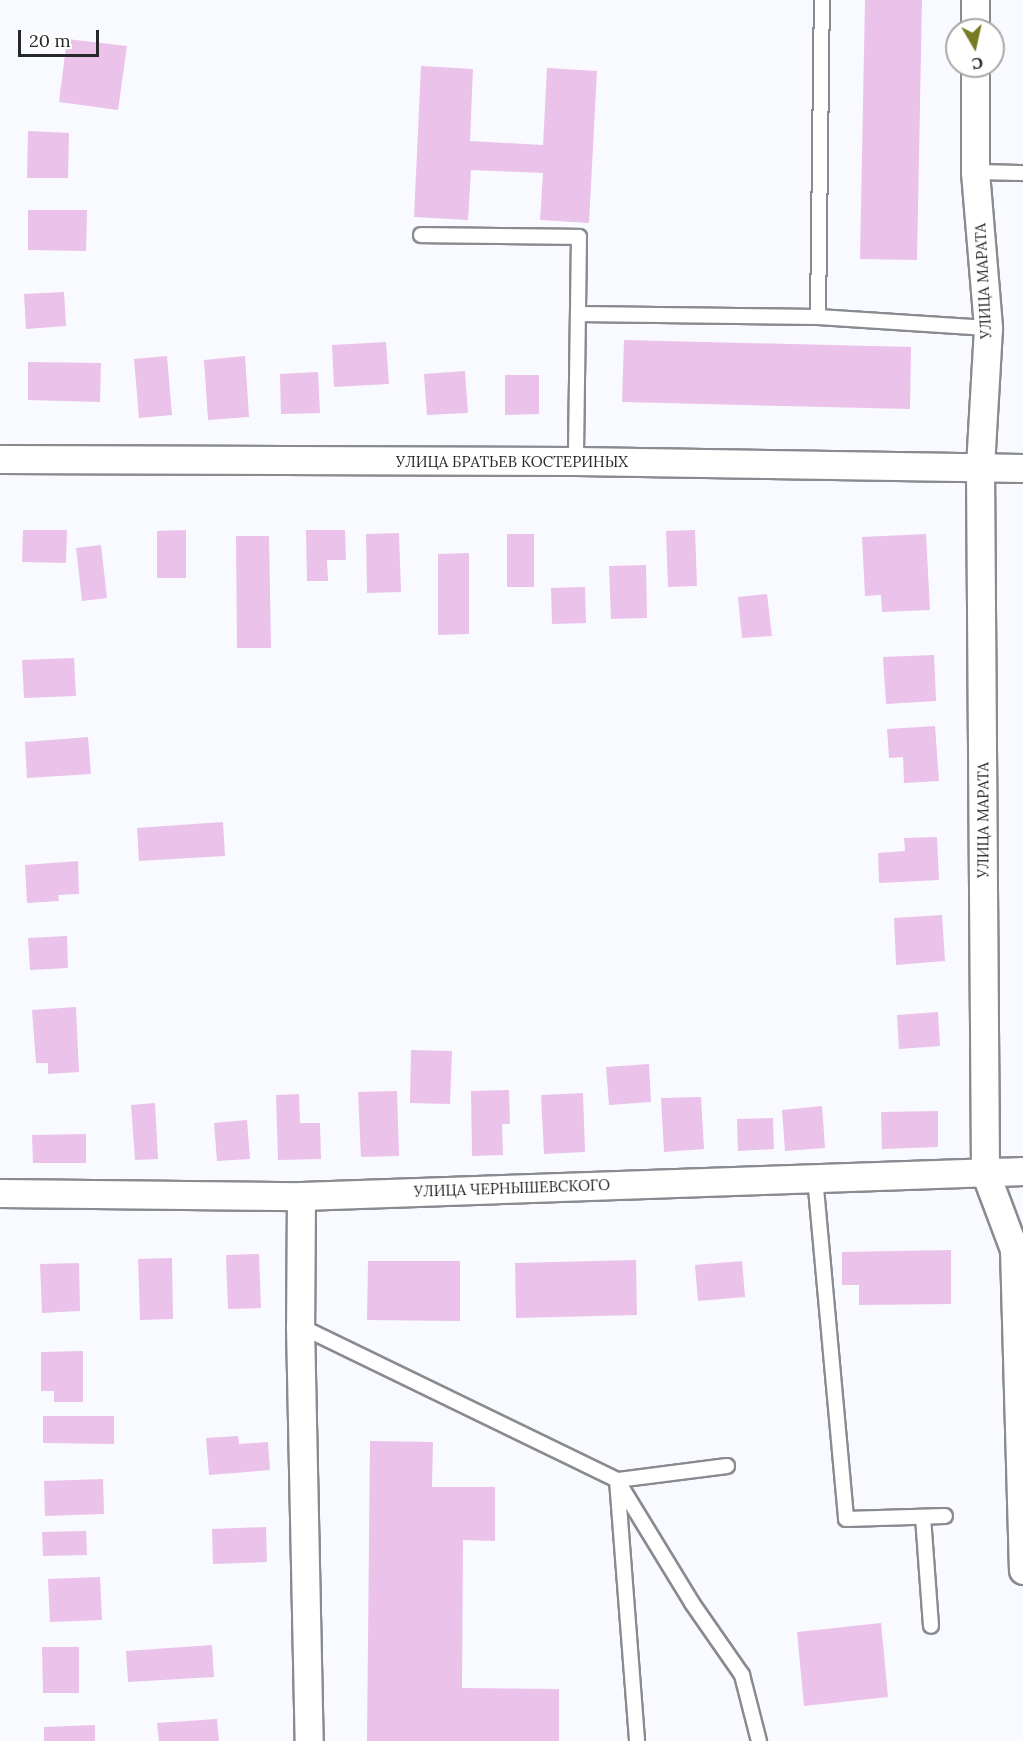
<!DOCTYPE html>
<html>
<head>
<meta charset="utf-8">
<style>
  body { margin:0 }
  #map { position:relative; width:1023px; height:1741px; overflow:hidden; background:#f8faff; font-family:Lora,serif }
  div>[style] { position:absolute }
  .building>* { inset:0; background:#ebc2e9 }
  .roads { filter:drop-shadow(2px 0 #898b90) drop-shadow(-2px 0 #898b90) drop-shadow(0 2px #898b90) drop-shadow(0 -2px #898b90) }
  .lane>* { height:14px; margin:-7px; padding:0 7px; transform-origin:7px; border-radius:7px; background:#fff }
  .street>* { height:27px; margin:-13.5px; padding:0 13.5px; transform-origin:13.5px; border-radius:13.5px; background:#fff }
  span { translate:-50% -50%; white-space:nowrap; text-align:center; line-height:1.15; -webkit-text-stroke:6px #fff; paint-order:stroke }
  .street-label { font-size:15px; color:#262729 }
  .north { position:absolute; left:945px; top:18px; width:60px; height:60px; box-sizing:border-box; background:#fff; border:2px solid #a8a9a9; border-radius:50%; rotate:171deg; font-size:16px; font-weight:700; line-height:24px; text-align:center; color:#262729 }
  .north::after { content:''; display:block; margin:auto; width:21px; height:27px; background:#777b24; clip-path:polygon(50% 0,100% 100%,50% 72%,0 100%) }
  .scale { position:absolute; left:18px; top:30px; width:81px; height:27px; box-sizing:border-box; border:3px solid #262729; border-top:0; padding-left:8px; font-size:18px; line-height:21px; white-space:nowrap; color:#262729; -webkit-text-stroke:4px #fff; paint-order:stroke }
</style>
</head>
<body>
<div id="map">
  <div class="building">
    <div style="clip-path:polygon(865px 0,922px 0,917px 260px,860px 259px)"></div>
    <div style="clip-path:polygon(67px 39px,127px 46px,118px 110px,59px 102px)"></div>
    <div style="clip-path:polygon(421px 66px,473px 69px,470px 141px,543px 145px,547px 68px,597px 71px,589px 223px,540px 220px,543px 173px,471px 170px,468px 220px,414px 217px)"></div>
    <div style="clip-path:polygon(28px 131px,69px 133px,68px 178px,27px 178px)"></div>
    <div style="clip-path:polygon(28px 210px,87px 210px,86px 251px,28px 250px)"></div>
    <div style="clip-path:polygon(64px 292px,66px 326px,26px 329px,24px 294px)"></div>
    <div style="clip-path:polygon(624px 340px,911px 347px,910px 409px,622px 402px)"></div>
    <div style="clip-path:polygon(386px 342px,389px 384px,334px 387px,332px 345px)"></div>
    <div style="clip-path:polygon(167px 356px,172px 415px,139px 418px,134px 359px)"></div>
    <div style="clip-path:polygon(245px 356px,249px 417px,208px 420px,204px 360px)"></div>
    <div style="clip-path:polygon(28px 362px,101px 363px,100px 402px,28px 400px)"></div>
    <div style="clip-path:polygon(465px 371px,468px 413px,427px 415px,424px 374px)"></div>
    <div style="clip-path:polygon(318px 372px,320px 413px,281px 414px,280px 374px)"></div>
    <div style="clip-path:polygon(505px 375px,539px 375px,539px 414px,505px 415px)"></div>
    <div style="clip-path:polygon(23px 530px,67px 530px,66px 563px,22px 562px)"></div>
    <div style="clip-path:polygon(186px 530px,186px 578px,157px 578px,157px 531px)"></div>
    <div style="clip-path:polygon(306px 530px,345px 530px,346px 560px,327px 560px,328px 581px,307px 581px)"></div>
    <div style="clip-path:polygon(695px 530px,697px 586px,668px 587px,666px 531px)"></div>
    <div style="clip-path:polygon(399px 533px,401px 592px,367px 593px,366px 534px)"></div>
    <div style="clip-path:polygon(507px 534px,534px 534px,534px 587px,507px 587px)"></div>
    <div style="clip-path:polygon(926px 534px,930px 610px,882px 612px,881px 595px,865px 596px,862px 537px)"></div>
    <div style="clip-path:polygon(236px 536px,269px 536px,271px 648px,237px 648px)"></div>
    <div style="clip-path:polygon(101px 545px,107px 598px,82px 601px,76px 548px)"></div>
    <div style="clip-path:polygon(469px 553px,469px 634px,438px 635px,438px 554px)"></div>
    <div style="clip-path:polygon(646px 565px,647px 618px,611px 619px,609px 566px)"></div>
    <div style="clip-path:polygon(585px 587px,586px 623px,552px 624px,551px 588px)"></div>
    <div style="clip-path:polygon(767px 594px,772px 636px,742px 638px,738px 597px)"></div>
    <div style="clip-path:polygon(934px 655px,936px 701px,886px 704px,883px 657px)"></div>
    <div style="clip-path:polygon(74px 658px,76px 696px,24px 698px,22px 660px)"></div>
    <div style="clip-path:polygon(935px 726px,939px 781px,904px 783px,903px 757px,889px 758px,887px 729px)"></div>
    <div style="clip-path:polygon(88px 737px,91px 774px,27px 778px,25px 742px)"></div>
    <div style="clip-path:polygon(223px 822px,225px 856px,139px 861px,137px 828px)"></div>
    <div style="clip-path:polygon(937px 837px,939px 880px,879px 883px,878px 853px,905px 851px,904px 838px)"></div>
    <div style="clip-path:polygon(78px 861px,79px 894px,58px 895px,59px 901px,27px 903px,25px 865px)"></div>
    <div style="clip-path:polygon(942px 915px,945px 961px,896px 965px,894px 918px)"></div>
    <div style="clip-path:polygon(67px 936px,68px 968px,30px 970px,28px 938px)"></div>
    <div style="clip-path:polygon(76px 1007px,79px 1072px,48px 1074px,48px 1063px,36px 1063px,32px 1010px)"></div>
    <div style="clip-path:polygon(938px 1012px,940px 1046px,899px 1049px,897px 1015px)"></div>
    <div style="clip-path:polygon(411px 1050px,452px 1051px,450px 1104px,410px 1103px)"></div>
    <div style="clip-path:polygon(649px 1064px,651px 1102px,609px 1105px,606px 1067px)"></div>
    <div style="clip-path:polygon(509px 1090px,510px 1124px,502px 1124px,503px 1155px,472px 1156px,471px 1091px)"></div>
    <div style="clip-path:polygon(397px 1091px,399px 1156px,361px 1157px,358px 1092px)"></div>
    <div style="clip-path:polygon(583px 1093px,585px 1152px,544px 1154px,541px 1095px)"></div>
    <div style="clip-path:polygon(299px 1094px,300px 1123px,320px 1123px,321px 1159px,278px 1160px,276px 1095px)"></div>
    <div style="clip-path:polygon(701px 1097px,704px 1149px,664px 1152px,661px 1098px)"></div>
    <div style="clip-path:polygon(155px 1103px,158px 1159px,135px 1160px,131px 1105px)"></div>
    <div style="clip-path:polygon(822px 1106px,825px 1148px,785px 1151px,782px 1110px)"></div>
    <div style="clip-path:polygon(938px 1111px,938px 1147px,882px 1149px,881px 1112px)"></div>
    <div style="clip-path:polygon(773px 1118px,774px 1149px,738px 1151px,737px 1119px)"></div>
    <div style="clip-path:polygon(247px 1120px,250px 1159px,217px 1161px,214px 1123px)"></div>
    <div style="clip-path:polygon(86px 1134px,86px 1163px,33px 1163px,32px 1135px)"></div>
    <div style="clip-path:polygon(951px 1250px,951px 1304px,859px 1305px,859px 1285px,842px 1285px,842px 1252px)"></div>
    <div style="clip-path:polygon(259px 1254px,261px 1308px,228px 1309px,226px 1255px)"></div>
    <div style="clip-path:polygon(172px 1258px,173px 1319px,140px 1320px,138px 1259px)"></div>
    <div style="clip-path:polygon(636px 1260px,637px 1315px,516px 1318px,515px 1263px)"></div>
    <div style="clip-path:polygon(368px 1261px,460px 1261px,460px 1321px,367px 1320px)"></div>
    <div style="clip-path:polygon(742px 1261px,745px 1297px,698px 1301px,695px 1265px)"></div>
    <div style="clip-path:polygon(79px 1263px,80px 1311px,42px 1313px,40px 1264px)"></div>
    <div style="clip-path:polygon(83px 1351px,83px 1402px,54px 1402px,54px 1391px,41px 1391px,41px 1352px)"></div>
    <div style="clip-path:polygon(43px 1416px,114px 1416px,114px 1444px,43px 1443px)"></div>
    <div style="clip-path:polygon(238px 1436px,239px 1444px,268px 1442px,270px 1470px,209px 1475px,206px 1438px)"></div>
    <div style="clip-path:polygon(370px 1441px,433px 1442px,432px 1487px,495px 1487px,495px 1541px,463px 1540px,462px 1688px,559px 1689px,559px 1741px,367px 1741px)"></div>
    <div style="clip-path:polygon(103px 1479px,104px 1514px,45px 1516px,44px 1481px)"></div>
    <div style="clip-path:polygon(266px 1527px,267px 1562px,213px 1564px,212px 1529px)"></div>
    <div style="clip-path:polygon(86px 1531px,87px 1555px,43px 1556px,42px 1532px)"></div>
    <div style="clip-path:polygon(100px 1577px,102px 1620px,50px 1622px,48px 1579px)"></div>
    <div style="clip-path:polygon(881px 1623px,888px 1697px,804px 1706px,797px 1632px)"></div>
    <div style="clip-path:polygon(212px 1645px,214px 1677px,128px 1682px,126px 1651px)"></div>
    <div style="clip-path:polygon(42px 1647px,79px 1647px,79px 1693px,43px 1693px)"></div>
    <div style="clip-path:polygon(217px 1719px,219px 1741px,159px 1741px,157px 1723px)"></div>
    <div style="clip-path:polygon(95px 1725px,95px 1741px,44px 1741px,44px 1727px)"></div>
  </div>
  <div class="roads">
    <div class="lane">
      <div style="left:975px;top:172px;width:48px;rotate:1.2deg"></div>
      <div style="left:421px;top:235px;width:158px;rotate:0.7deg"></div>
      <div style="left:579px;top:237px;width:224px;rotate:90.8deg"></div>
      <div style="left:578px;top:314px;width:240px;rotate:0.7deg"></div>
      <div style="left:818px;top:317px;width:170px;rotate:3.7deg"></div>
      <div style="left:818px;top:317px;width:317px;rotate:-89.3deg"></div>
      <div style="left:815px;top:1177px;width:343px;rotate:84.8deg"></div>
      <div style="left:846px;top:1519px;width:99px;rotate:-1.7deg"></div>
      <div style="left:300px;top:1326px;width:352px;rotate:25.9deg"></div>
      <div style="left:617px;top:1480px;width:262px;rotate:85.6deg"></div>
      <div style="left:727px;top:1466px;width:111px;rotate:172.7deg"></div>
      <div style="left:617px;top:1480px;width:144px;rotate:58.6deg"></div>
      <div style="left:692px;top:1603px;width:88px;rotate:55.2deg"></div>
      <div style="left:742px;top:1675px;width:68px;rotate:75.6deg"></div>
      <div style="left:923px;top:1517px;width:109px;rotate:85.8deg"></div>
    </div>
    <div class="street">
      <div style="left:975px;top:0;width:30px;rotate:90deg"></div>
      <div style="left:975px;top:66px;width:106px;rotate:90deg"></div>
      <div style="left:975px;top:172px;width:157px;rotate:85.2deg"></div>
      <div style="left:988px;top:328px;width:140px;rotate:93.3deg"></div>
      <div style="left:980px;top:468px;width:704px;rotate:89.59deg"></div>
      <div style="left:985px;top:1172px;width:82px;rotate:69.4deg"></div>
      <div style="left:1014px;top:1249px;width:321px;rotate:88.4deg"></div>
      <div style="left:0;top:459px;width:576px;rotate:0.2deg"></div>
      <div style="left:576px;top:461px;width:447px;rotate:0.9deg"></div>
      <div style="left:0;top:1193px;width:301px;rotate:0.6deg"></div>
      <div style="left:301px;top:1196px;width:722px;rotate:-1.98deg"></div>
      <div style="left:301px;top:1196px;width:130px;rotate:90.4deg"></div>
      <div style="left:300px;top:1326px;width:415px;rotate:88.8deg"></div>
    </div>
  </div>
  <div class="street-label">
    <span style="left:983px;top:281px;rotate:-93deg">УЛИЦА МАРАТА</span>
    <span style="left:512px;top:462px">УЛИЦА БРАТЬЕВ КОСТЕРИНЫХ</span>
    <span style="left:983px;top:820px;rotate:-90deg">УЛИЦА МАРАТА</span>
    <span style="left:512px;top:1188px;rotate:-2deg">УЛИЦА ЧЕРНЫШЕВСКОГО</span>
  </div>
  <div class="north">С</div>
  <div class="scale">20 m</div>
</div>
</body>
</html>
